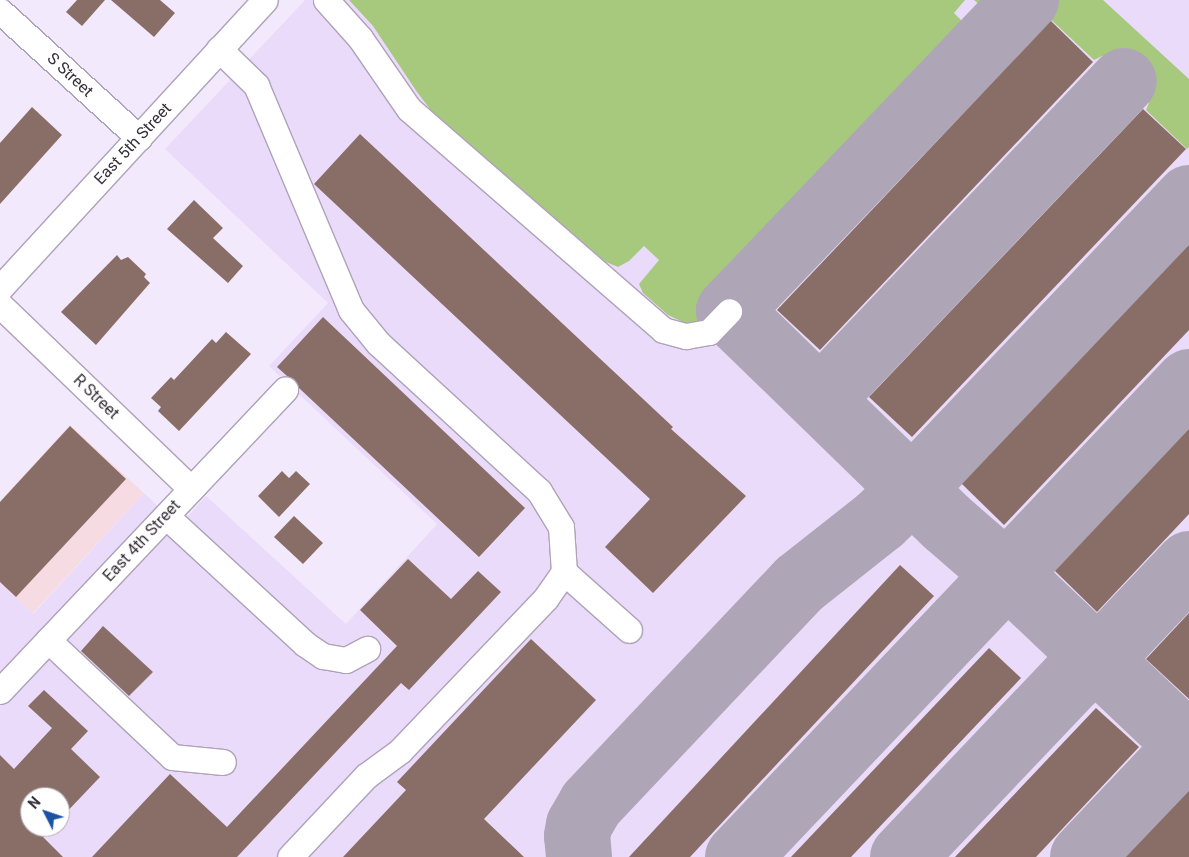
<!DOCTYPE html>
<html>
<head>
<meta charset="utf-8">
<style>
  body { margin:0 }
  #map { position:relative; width:1189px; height:857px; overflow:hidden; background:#f3e9fd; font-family:Roboto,sans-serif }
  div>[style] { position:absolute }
  .commercial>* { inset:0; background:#f6dce2 }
  .built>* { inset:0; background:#ebdbfa }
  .green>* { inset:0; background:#a7c97e }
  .taxiway>* { height:66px; margin:-33px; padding:0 33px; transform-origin:33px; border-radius:33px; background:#aea6b6 }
  .building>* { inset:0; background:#896e67 }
  .roads { filter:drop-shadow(1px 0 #aea2b9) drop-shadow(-1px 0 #aea2b9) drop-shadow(0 1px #aea2b9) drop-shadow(0 -1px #aea2b9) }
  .minor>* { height:25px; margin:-12.5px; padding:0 12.5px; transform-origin:12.5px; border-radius:12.5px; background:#fff }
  span { translate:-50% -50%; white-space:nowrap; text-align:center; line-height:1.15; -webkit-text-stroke:5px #fff; paint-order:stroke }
  .street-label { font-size:16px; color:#342f38 }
  .north { position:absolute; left:20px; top:787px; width:50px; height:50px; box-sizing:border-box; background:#fff; border:1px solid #aeacaf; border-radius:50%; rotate:311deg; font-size:14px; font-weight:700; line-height:20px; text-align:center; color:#342f38 }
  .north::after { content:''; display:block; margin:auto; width:18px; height:22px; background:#1b52a3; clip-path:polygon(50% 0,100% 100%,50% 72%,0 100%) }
</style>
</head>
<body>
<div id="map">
  <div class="commercial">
    <div style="clip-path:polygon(70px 425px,144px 493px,32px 614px,0 583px,0 501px)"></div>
  </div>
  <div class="built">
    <div style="clip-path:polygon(evenodd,305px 0,1189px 0,1189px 857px,0 857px,0 583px,33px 614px,144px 493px,179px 526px,206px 496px,346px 624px,437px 524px,269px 366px,328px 303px,165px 149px,305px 0,30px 797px,60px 797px,60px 827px,30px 827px,30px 797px)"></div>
  </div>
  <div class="green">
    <div style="clip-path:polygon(349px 0,965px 0,954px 13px,975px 34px,709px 316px,697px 325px,685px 323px,668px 315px,643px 293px,639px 284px,659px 260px,644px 246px,629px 261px,618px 267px,606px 262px,433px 113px,417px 92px,373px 26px)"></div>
    <div style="clip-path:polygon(974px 0,1010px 0,992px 16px)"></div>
    <div style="clip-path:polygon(1030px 0,1103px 0,1189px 79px,1189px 147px,1187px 149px,1146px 110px,1149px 103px,1102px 56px,1094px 60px)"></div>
  </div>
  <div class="taxiway">
    <div style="left:1026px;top:0;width:430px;rotate:133.7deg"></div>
    <div style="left:729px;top:311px;width:303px;rotate:44.2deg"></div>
    <div style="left:946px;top:522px;width:113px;rotate:41deg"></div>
    <div style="left:1031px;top:596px;width:218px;rotate:43.5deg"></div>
    <div style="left:821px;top:399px;width:439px;rotate:-46.4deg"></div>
    <div style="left:579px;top:857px;width:21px;rotate:-95deg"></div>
    <div style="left:577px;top:836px;width:11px;rotate:-80deg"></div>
    <div style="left:579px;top:825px;width:24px;rotate:-60deg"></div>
    <div style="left:591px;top:804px;width:303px;rotate:-46.6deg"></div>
    <div style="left:799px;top:584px;width:103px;rotate:-38.3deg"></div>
    <div style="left:880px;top:520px;width:45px;rotate:-44.1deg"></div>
    <div style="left:912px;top:489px;width:402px;rotate:-46.4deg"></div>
    <div style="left:738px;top:857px;width:655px;rotate:-46.48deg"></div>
    <div style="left:903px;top:857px;width:244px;rotate:-46.5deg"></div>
    <div style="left:1071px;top:680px;width:67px;rotate:-41.3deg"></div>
    <div style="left:1121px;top:636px;width:99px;rotate:-46.6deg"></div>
    <div style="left:1083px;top:857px;width:154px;rotate:-46.6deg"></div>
  </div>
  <div class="building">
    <div style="clip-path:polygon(77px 0,105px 0,82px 26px,66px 12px)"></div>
    <div style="clip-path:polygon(111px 0,160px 0,175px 13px,154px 37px)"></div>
    <div style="clip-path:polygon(1051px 21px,1093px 62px,820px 350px,777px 310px)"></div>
    <div style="clip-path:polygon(32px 107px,62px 135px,0 204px,0 143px)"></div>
    <div style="clip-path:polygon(1143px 109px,1186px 149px,912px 437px,869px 397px)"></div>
    <div style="clip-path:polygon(360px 134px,673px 427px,671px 429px,746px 496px,653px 593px,605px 547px,650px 499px,314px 184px)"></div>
    <div style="clip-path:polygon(194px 200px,223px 228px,213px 238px,243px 266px,228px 283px,167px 229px)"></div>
    <div style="clip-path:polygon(1189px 245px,1189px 330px,1004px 525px,962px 484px)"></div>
    <div style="clip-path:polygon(117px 255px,121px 260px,128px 257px,146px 274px,144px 277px,150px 283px,96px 345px,61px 312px)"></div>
    <div style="clip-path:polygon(323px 317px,525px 508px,479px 557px,299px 388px,294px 379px,287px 376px,277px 367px)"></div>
    <div style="clip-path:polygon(226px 332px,251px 354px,179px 431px,158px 411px,161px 407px,151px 398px,171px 377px,174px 380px,212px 339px,216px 343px)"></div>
    <div style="clip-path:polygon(70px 426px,126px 479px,16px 597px,0 582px,0 502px)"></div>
    <div style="clip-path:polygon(1189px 429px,1189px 514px,1097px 612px,1055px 571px)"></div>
    <div style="clip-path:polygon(282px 471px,289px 478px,296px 471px,310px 484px,279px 517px,258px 496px)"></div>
    <div style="clip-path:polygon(294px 516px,323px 543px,303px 564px,274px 537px)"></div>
    <div style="clip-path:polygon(408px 559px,451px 599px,478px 571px,501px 592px,409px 690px,401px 683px,237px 857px,92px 857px,170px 774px,227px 827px,397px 646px,360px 610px)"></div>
    <div style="clip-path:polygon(900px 565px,934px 596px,690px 857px,629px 857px)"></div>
    <div style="clip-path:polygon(1189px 613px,1189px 699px,1146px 659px)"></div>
    <div style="clip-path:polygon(103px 626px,153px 672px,129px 696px,81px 651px)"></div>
    <div style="clip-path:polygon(531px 639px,596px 700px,484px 819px,524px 857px,343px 857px,406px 790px,397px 782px)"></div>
    <div style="clip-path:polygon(989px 648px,1021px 678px,851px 857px,791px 857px)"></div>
    <div style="clip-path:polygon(44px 690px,88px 731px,71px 749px,100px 777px,60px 819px,60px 797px,30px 797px,30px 827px,53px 827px,43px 837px,63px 857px,0 857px,0 755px,14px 769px,52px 728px,28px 706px)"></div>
    <div style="clip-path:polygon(1096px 708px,1139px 747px,1036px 857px,955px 857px)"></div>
    <div style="clip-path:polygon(1189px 791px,1189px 857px,1126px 857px)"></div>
  </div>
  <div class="roads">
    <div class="minor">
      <div style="left:326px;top:0;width:51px;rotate:48.2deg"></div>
      <div style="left:360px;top:38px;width:86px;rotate:55.4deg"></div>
      <div style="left:409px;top:109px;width:337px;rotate:41deg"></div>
      <div style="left:663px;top:330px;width:24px;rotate:15deg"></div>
      <div style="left:686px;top:336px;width:23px;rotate:-10deg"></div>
      <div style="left:709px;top:332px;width:29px;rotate:-46deg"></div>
      <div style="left:0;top:11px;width:188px;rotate:42.4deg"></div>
      <div style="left:219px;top:49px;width:52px;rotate:44.2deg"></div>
      <div style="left:256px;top:85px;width:244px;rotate:67.1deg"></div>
      <div style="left:351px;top:310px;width:43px;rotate:50.7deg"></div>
      <div style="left:378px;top:343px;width:219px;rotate:42.6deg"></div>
      <div style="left:539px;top:491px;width:42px;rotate:58.6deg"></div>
      <div style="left:561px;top:527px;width:45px;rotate:86.2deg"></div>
      <div style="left:564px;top:572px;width:32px;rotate:125deg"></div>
      <div style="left:546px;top:598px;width:211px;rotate:133.7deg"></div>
      <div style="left:400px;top:751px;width:42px;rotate:143.7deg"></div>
      <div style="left:366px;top:776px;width:111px;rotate:133.2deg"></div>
      <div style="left:0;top:288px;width:391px;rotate:-47.4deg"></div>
      <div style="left:0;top:305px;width:265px;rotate:43.9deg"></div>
      <div style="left:166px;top:516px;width:189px;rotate:42.6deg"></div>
      <div style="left:305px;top:644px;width:22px;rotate:34deg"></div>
      <div style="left:323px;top:656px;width:23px;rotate:10deg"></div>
      <div style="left:346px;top:660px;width:24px;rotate:-28deg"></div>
      <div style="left:564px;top:572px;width:87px;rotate:41.7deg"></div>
      <div style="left:48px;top:640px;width:170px;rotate:43.3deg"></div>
      <div style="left:172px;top:757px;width:51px;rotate:5.6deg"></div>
      <div style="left:0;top:691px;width:415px;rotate:-46.6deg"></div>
    </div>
  </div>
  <div class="street-label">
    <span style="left:70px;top:75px;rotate:43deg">S Street</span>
    <span style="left:133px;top:144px;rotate:-47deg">East 5th Street</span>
    <span style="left:96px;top:397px;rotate:44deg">R Street</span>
    <span style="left:142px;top:541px;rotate:-47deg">East 4th Street</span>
  </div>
  <div class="north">N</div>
</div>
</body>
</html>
